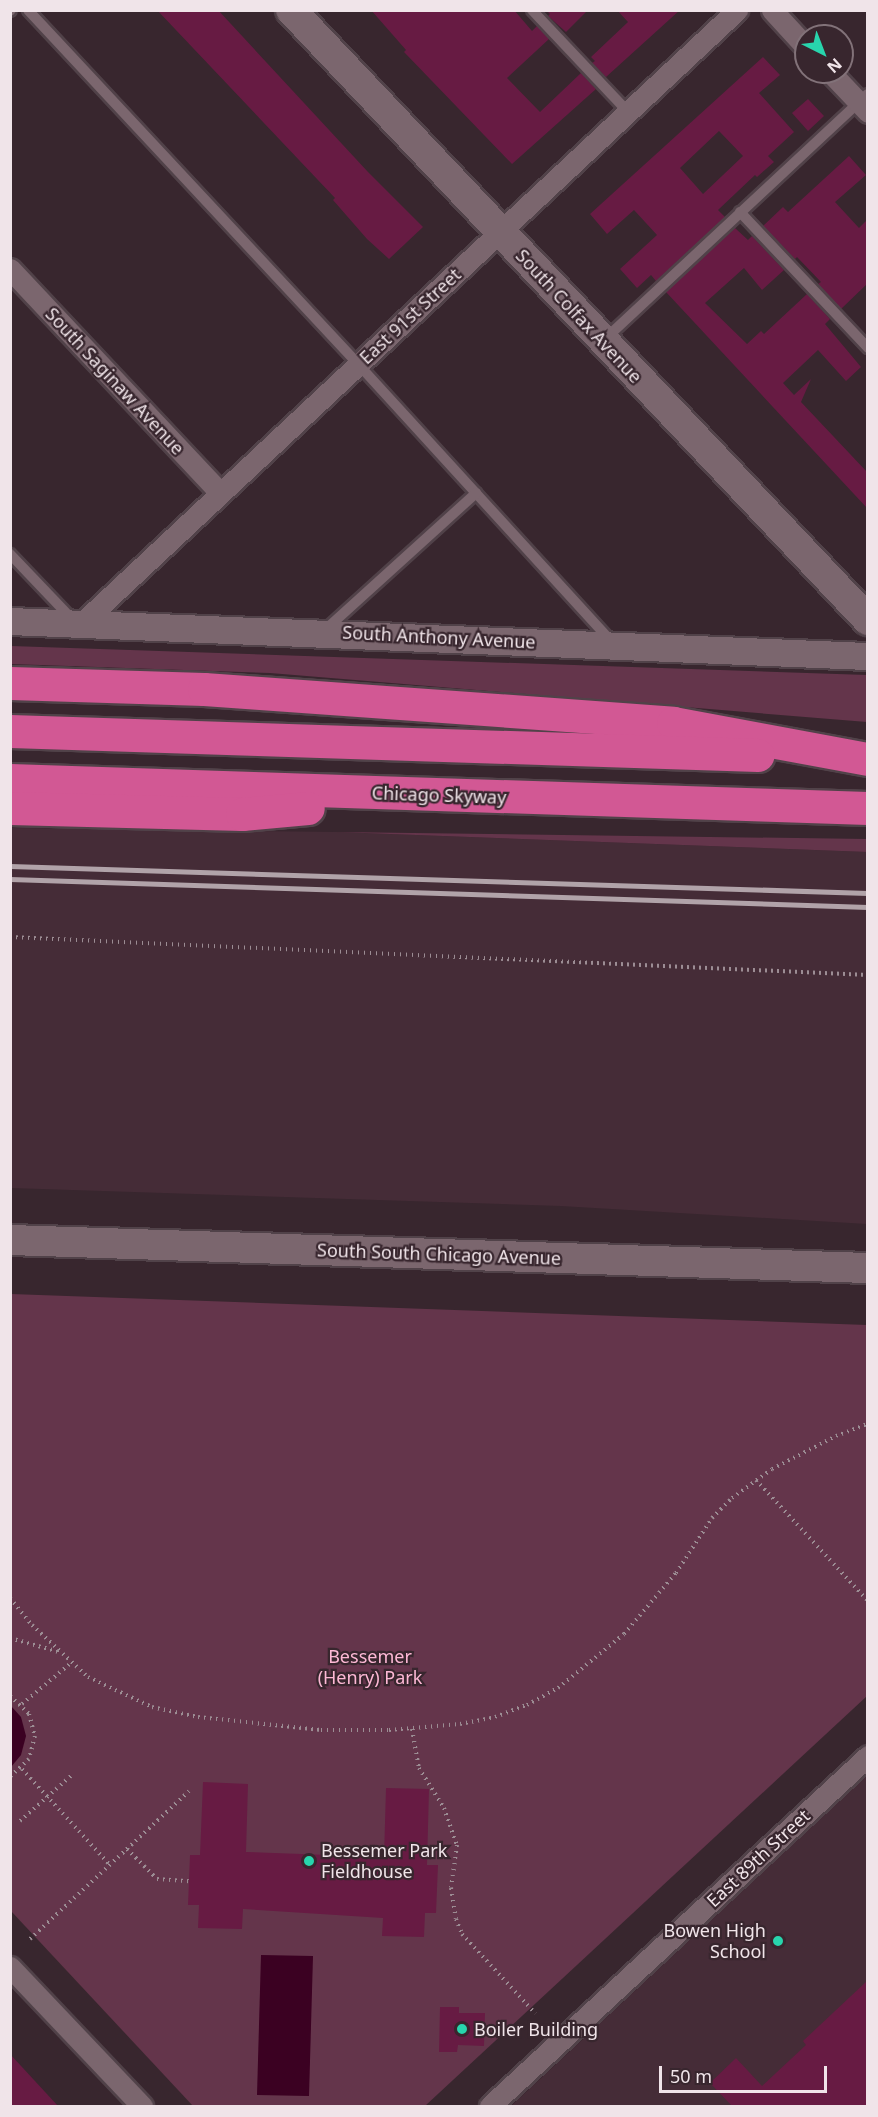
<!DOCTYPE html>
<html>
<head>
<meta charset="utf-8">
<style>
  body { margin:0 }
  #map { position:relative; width:878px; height:2117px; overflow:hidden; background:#38262e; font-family:"Noto Sans",sans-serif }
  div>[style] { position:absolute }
  .built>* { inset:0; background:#452c37 }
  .green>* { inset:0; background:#64354b }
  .water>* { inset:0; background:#3b0122 }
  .building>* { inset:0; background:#671b43 }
  .path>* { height:4px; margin-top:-2px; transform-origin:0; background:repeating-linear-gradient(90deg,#9c8d94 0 1.5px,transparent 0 6px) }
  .roads { filter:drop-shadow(2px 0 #514249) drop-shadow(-2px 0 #514249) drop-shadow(0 2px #514249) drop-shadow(0 -2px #514249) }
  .service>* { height:10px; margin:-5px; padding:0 5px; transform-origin:5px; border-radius:5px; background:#7b666e }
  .minor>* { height:21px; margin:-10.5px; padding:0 10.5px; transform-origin:10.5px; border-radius:10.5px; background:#7b666e }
  .tertiary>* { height:27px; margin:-13.5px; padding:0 13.5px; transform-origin:13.5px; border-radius:13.5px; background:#7b666e }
  .secondary>* { height:30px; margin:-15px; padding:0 15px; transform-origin:15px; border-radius:15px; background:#7b666e }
  .motorway>* { height:33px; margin:-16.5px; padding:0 16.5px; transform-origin:16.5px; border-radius:16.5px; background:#d25894 }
  .rail>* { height:4.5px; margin:-2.25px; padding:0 2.25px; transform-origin:2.25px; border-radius:2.25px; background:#b1a3a9 }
  .dots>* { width:16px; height:16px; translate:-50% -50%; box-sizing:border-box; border:3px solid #38262e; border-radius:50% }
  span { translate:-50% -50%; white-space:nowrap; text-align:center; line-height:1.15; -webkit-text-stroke:4.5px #38262e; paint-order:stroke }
  .street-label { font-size:18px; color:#f0e4e9 }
  .park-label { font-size:18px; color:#fdb8d5 }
  .poi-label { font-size:18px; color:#f0e4e9 }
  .left { translate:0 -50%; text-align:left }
  .right { translate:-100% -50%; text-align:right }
  .frame { position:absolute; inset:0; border:12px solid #f0e4e9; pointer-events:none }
  .north { position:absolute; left:794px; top:24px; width:60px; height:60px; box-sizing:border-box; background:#38262e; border:2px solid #827279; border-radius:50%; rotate:138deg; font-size:16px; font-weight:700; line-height:24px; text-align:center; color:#f0e4e9 }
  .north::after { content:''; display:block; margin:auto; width:21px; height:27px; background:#28d5ad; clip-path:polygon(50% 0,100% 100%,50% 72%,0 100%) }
  .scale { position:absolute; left:659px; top:2066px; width:168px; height:27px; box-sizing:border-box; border:3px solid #f0e4e9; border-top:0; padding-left:8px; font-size:18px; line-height:21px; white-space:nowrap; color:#f0e4e9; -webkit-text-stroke:4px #38262e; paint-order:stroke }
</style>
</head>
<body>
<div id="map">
  <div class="built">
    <div style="clip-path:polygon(11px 828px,336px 832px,867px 852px,867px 1224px,561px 1206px,11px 1188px)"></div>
    <div style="clip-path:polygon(867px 1775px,867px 2106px,511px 2106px)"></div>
  </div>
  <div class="green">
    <div style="clip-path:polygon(11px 646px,867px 675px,867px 722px,270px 673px,11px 664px)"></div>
    <div style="clip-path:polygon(336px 832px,867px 839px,868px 852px,683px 845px)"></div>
    <div style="clip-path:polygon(11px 1294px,867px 1325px,867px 1696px,425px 2106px,193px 2106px,11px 1911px)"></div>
  </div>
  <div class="water">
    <div style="clip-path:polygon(11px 1706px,21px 1717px,26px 1736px,21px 1755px,11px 1767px)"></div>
    <div style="clip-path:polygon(261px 1955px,313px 1956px,309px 2096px,257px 2095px)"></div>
  </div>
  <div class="building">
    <div style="clip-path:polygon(157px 10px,218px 10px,368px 172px,423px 227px,389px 259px,367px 239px,333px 200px,335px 198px)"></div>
    <div style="clip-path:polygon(371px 10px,514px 10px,532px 31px,537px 26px,549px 39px,507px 78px,540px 112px,581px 73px,596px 89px,512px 164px,404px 52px,406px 50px)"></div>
    <div style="clip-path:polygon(546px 10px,588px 10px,566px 32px,548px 16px,550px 14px)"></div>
    <div style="clip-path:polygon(617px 10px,680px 10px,606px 77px,592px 63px,595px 61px,591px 57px,628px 22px)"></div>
    <div style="clip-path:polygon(evenodd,763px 57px,780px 75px,759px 93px,794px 132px,768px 156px,774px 162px,757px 177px,755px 175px,718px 210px,725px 217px,656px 281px,651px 275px,637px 288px,620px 269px,657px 235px,634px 210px,607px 234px,590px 214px,763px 57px,719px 131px,743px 156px,703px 194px,680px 168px,719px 131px)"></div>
    <div style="clip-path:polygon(808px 99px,824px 116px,808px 131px,792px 113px)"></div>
    <div style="clip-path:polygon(849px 156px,866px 175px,835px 202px,859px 228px,867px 220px,867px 284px,841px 309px,818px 284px,821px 282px,797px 257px,795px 259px,763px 226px,783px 207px,788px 212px)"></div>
    <div style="clip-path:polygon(735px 228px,748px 240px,752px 236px,784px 270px,762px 290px,744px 268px,705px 303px,747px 344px,761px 331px,764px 334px,807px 294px,830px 319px,825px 324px,861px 367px,846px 381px,818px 350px,783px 383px,794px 395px,811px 379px,801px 402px,867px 472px,867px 508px,666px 292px)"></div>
    <div style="clip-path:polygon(203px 1782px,248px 1784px,246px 1852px,384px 1857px,386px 1788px,429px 1789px,427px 1865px,438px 1865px,436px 1913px,425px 1913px,424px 1937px,382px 1936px,383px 1918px,243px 1909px,242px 1929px,198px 1928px,199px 1905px,188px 1905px,189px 1881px,190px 1855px,200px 1855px)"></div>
    <div style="clip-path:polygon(867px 1981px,867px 2106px,732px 2106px,710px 2083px,736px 2058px,762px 2086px,806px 2045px,803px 2041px)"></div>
    <div style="clip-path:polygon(440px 2007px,459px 2007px,459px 2013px,485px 2013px,484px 2046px,458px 2045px,457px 2052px,439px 2052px)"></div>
    <div style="clip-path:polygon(10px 2054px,58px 2106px,10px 2106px)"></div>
  </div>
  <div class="path">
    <div style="left:10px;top:937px;width:859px;rotate:2.54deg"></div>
    <div style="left:756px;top:1480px;width:165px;rotate:47.2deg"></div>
    <div style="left:10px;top:1598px;width:35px;rotate:51deg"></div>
    <div style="left:32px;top:1625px;width:76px;rotate:42.9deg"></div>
    <div style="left:88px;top:1677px;width:71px;rotate:25.1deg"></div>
    <div style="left:152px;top:1707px;width:47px;rotate:12.3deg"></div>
    <div style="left:198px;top:1717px;width:124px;rotate:6deg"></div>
    <div style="left:321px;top:1730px;width:68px"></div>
    <div style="left:389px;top:1730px;width:71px;rotate:-4.8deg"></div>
    <div style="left:460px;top:1724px;width:36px;rotate:-11deg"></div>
    <div style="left:495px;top:1717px;width:34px;rotate:-21deg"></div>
    <div style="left:527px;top:1705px;width:35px;rotate:-29deg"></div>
    <div style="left:558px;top:1688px;width:85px;rotate:-39.3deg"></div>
    <div style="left:624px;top:1634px;width:80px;rotate:-49.6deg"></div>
    <div style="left:676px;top:1573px;width:66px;rotate:-56.8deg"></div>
    <div style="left:712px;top:1518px;width:28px;rotate:-45deg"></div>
    <div style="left:732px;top:1498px;width:49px;rotate:-35.9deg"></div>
    <div style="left:772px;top:1469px;width:72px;rotate:-27.3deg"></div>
    <div style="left:836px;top:1436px;width:34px;rotate:-21deg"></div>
    <div style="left:10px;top:1638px;width:51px;rotate:15.9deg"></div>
    <div style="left:10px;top:1696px;width:26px;rotate:43deg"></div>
    <div style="left:29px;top:1714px;width:23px;rotate:75deg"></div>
    <div style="left:35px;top:1736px;width:24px;rotate:105deg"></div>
    <div style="left:29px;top:1759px;width:26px;rotate:137deg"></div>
    <div style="left:22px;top:1704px;width:65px;rotate:-40deg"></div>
    <div style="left:412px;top:1729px;width:40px;rotate:80deg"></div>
    <div style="left:419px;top:1768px;width:47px;rotate:58deg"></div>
    <div style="left:444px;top:1808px;width:39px;rotate:71deg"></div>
    <div style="left:457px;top:1845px;width:43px;rotate:97.9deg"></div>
    <div style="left:451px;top:1888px;width:31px;rotate:81deg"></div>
    <div style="left:456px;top:1919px;width:16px;rotate:68deg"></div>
    <div style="left:462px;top:1934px;width:108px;rotate:47.3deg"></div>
    <div style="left:22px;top:1769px;width:130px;rotate:47.5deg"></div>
    <div style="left:20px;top:1821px;width:69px;rotate:-41.5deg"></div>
    <div style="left:127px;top:1849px;width:42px;rotate:45deg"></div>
    <div style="left:157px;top:1879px;width:32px;rotate:4deg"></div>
    <div style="left:30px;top:1939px;width:217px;rotate:-42.9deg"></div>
  </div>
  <div class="roads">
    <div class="service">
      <div style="left:28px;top:10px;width:484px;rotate:47deg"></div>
      <div style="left:358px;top:364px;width:377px;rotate:47.6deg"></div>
      <div style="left:532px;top:10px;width:140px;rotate:46.7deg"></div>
      <div style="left:10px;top:11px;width:1px;rotate:-45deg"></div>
      <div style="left:740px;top:212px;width:187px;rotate:46.7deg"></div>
      <div style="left:605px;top:339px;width:359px;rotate:-43deg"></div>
      <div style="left:10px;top:554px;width:90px;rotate:46.4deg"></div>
      <div style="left:325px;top:630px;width:204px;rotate:-42.2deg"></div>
    </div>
    <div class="minor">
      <div style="left:772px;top:10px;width:50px;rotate:47.4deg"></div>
      <div style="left:830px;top:72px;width:55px;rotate:46.5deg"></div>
      <div style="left:10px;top:269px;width:307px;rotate:46.8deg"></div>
      <div style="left:83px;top:622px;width:896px;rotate:-43.1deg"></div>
      <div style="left:10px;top:1967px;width:192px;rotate:46.5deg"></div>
      <div style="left:490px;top:2106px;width:515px;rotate:-42.8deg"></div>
    </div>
    <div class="tertiary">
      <div style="left:10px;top:621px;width:859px;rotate:2.34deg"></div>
    </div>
    <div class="secondary">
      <div style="left:291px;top:10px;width:840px;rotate:46.59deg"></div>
      <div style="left:10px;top:1240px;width:858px;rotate:1.87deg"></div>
    </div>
    <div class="motorway">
      <div style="left:10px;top:683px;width:194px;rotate:1.8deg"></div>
      <div style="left:204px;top:689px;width:470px;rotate:4.1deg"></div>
      <div style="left:673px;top:723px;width:197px;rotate:10.5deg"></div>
      <div style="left:10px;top:731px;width:748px;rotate:1.84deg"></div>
      <div style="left:10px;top:780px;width:858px;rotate:1.87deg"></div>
      <div style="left:10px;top:808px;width:232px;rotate:1.5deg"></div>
      <div style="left:242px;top:814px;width:66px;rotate:-5.2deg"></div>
    </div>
  </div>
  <div class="rail">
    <div style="left:10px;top:866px;width:858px;rotate:1.8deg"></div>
    <div style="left:10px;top:879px;width:858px;rotate:1.87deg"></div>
  </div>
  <div class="dots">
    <div style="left:309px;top:1861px;background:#28d5ad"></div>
    <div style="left:778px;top:1941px;background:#28d5ad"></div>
    <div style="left:462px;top:2029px;background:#28d5ad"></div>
  </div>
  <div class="street-label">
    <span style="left:410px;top:316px;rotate:-43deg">East 91st Street</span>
    <span style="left:579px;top:316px;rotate:47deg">South Colfax Avenue</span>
    <span style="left:115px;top:381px;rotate:47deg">South Saginaw Avenue</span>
    <span style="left:439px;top:637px;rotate:3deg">South Anthony Avenue</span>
    <span style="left:439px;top:795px;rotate:2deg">Chicago Skyway</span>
    <span style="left:439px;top:1254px;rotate:2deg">South South Chicago Avenue</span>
    <span style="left:758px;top:1858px;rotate:-43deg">East 89th Street</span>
  </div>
  <div class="park-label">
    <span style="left:370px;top:1667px">Bessemer<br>(Henry) Park</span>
  </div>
  <div class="poi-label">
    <span class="left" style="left:321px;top:1861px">Bessemer Park<br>Fieldhouse</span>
    <span class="right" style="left:766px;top:1941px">Bowen High<br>School</span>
    <span class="left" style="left:474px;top:2029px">Boiler Building</span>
  </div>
  <div class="frame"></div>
  <div class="north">N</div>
  <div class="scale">50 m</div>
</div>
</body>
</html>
